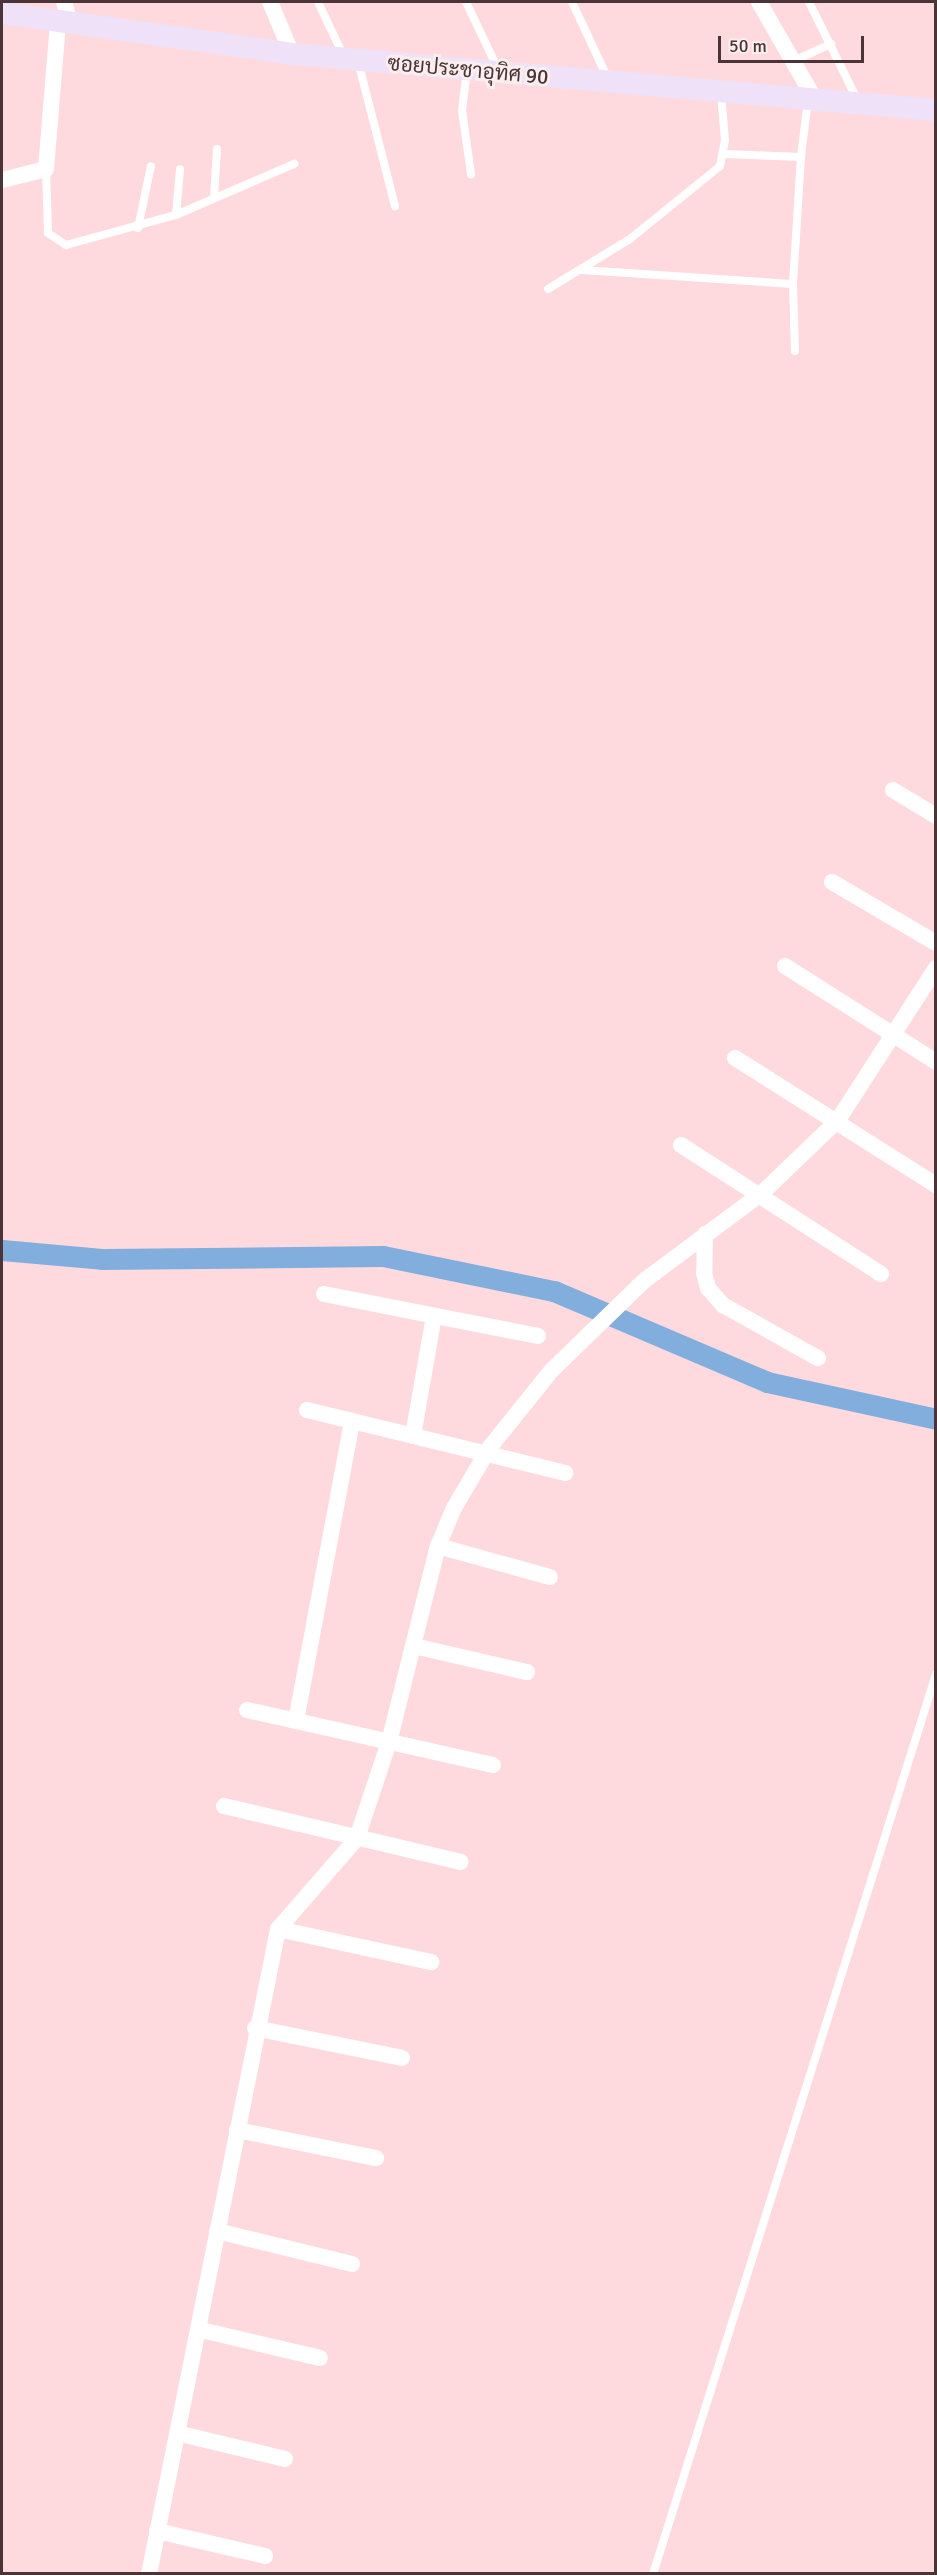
<!DOCTYPE html>
<html>
<head>
<meta charset="utf-8">
<style>
  body { margin:0 }
  #map { position:relative; width:937px; height:2575px; overflow:hidden; background:#fedade; font-family:Signika,Sarabun,sans-serif }
  div>[style] { position:absolute }
  .canal>* { height:21px; margin:-10.5px; padding:0 10.5px; transform-origin:10.5px; border-radius:10.5px; background:#82aede }
  .lane>* { height:8px; margin:-4px; padding:0 4px; transform-origin:4px; border-radius:4px; background:#fff }
  .street>* { height:16px; margin:-8px; padding:0 8px; transform-origin:8px; border-radius:8px; background:#fff }
  .secondary>* { height:22px; margin:-11px; padding:0 11px; transform-origin:11px; border-radius:11px; background:#efe1f8 }
  span { translate:-50% -50%; white-space:nowrap; text-align:center; line-height:1.15; -webkit-text-stroke:6px #fbeeef; paint-order:stroke }
  .street-label { font-size:21px; color:#4b3437 }
  .frame { position:absolute; inset:0; border:3px solid #4b3437; pointer-events:none }
  .scale { position:absolute; left:718px; top:36px; width:146px; height:27px; box-sizing:border-box; border:3px solid #4b3437; border-top:0; padding-left:8px; font-size:18px; line-height:21px; white-space:nowrap; color:#4b3437; -webkit-text-stroke:4px #fbeeef; paint-order:stroke }
</style>
</head>
<body>
<div id="map">
  <div class="canal">
    <div style="left:2px;top:1250px;width:100px;rotate:5.1deg"></div>
    <div style="left:102px;top:1259px;width:281px;rotate:-0.6deg"></div>
    <div style="left:383px;top:1256px;width:175px;rotate:11.6deg"></div>
    <div style="left:554px;top:1291px;width:232px;rotate:23.1deg"></div>
    <div style="left:767px;top:1382px;width:173px;rotate:12.3deg"></div>
  </div>
  <div class="lane">
    <div style="left:318px;top:2px;width:61px;rotate:64.7deg"></div>
    <div style="left:466px;top:2px;width:74px;rotate:64.5deg"></div>
    <div style="left:572px;top:2px;width:85px;rotate:64.9deg"></div>
    <div style="left:809px;top:2px;width:110px;rotate:63.7deg"></div>
    <div style="left:358px;top:61px;width:150px;rotate:75.7deg"></div>
    <div style="left:793px;top:61px;width:42px;rotate:-24.1deg"></div>
    <div style="left:467px;top:70px;width:40px;rotate:97.1deg"></div>
    <div style="left:462px;top:110px;width:65px;rotate:82deg"></div>
    <div style="left:724px;top:154px;width:77px;rotate:2.2deg"></div>
    <div style="left:801px;top:157px;width:58px;rotate:-83.1deg"></div>
    <div style="left:46px;top:169px;width:64px;rotate:88.2deg"></div>
    <div style="left:48px;top:233px;width:22px;rotate:34deg"></div>
    <div style="left:66px;top:245px;width:114px;rotate:-15.3deg"></div>
    <div style="left:176px;top:215px;width:129px;rotate:-23.4deg"></div>
    <div style="left:214px;top:198px;width:49px;rotate:-86.5deg"></div>
    <div style="left:176px;top:215px;width:46px;rotate:-85deg"></div>
    <div style="left:138px;top:228px;width:63px;rotate:-78.2deg"></div>
    <div style="left:582px;top:270px;width:211px;rotate:3.8deg"></div>
    <div style="left:793px;top:284px;width:67px;rotate:88.3deg"></div>
    <div style="left:793px;top:284px;width:127px;rotate:-86.4deg"></div>
    <div style="left:548px;top:289px;width:96px;rotate:-31.4deg"></div>
    <div style="left:630px;top:239px;width:116px;rotate:-39deg"></div>
    <div style="left:720px;top:166px;width:26px;rotate:-79deg"></div>
    <div style="left:725px;top:140px;width:46px;rotate:-95deg"></div>
    <div style="left:653px;top:2574px;width:943px;rotate:-72.54deg"></div>
  </div>
  <div class="street">
    <div style="left:64px;top:2px;width:22px;rotate:74deg"></div>
    <div style="left:270px;top:2px;width:56px;rotate:67.1deg"></div>
    <div style="left:759px;top:2px;width:111px;rotate:60.2deg"></div>
    <div style="left:2px;top:180px;width:45px;rotate:-14deg"></div>
    <div style="left:46px;top:169px;width:147px;rotate:-85.3deg"></div>
    <div style="left:893px;top:790px;width:50px;rotate:31.2deg"></div>
    <div style="left:832px;top:882px;width:121px;rotate:30.4deg"></div>
    <div style="left:785px;top:966px;width:179px;rotate:32.4deg"></div>
    <div style="left:735px;top:1058px;width:238px;rotate:32.3deg"></div>
    <div style="left:681px;top:1145px;width:238px;rotate:32.8deg"></div>
    <div style="left:705px;top:1234px;width:39px;rotate:91deg"></div>
    <div style="left:704px;top:1273px;width:16px;rotate:75deg"></div>
    <div style="left:708px;top:1288px;width:23px;rotate:49deg"></div>
    <div style="left:723px;top:1305px;width:109px;rotate:29.2deg"></div>
    <div style="left:324px;top:1294px;width:218px;rotate:11.1deg"></div>
    <div style="left:307px;top:1410px;width:266px;rotate:13.7deg"></div>
    <div style="left:413px;top:1436px;width:122px;rotate:-80.1deg"></div>
    <div style="left:438px;top:1546px;width:116px;rotate:15.5deg"></div>
    <div style="left:414px;top:1646px;width:116px;rotate:13deg"></div>
    <div style="left:247px;top:1710px;width:252px;rotate:12.6deg"></div>
    <div style="left:296px;top:1721px;width:305px;rotate:-79.4deg"></div>
    <div style="left:224px;top:1806px;width:243px;rotate:13.3deg"></div>
    <div style="left:278px;top:1929px;width:157px;rotate:12.2deg"></div>
    <div style="left:255px;top:2028px;width:150px;rotate:11.5deg"></div>
    <div style="left:237px;top:2130px;width:142px;rotate:11.4deg"></div>
    <div style="left:217px;top:2231px;width:139px;rotate:13.7deg"></div>
    <div style="left:201px;top:2330px;width:122px;rotate:13.2deg"></div>
    <div style="left:181px;top:2434px;width:107px;rotate:13.5deg"></div>
    <div style="left:157px;top:2531px;width:111px;rotate:13deg"></div>
    <div style="left:149px;top:2574px;width:658px;rotate:-78.69deg"></div>
    <div style="left:278px;top:1929px;width:121px;rotate:-49deg"></div>
    <div style="left:357px;top:1838px;width:101px;rotate:-71.6deg"></div>
    <div style="left:389px;top:1742px;width:202px;rotate:-76deg"></div>
    <div style="left:438px;top:1546px;width:41px;rotate:-67.2deg"></div>
    <div style="left:454px;top:1508px;width:71px;rotate:-59.5deg"></div>
    <div style="left:490px;top:1447px;width:99px;rotate:-51.2deg"></div>
    <div style="left:552px;top:1370px;width:129px;rotate:-44.1deg"></div>
    <div style="left:645px;top:1280px;width:146px;rotate:-36.6deg"></div>
    <div style="left:762px;top:1193px;width:105px;rotate:-43.8deg"></div>
    <div style="left:838px;top:1120px;width:181px;rotate:-57.2deg"></div>
  </div>
  <div class="secondary">
    <div style="left:2px;top:13px;width:293px;rotate:8deg"></div>
    <div style="left:292px;top:54px;width:646px;rotate:4.97deg"></div>
  </div>
  <div class="street-label">
    <span style="left:468px;top:70px;rotate:5deg">ซอยประชาอุทิศ 90</span>
  </div>
  <div class="frame"></div>
  <div class="scale">50 m</div>
</div>
</body>
</html>
